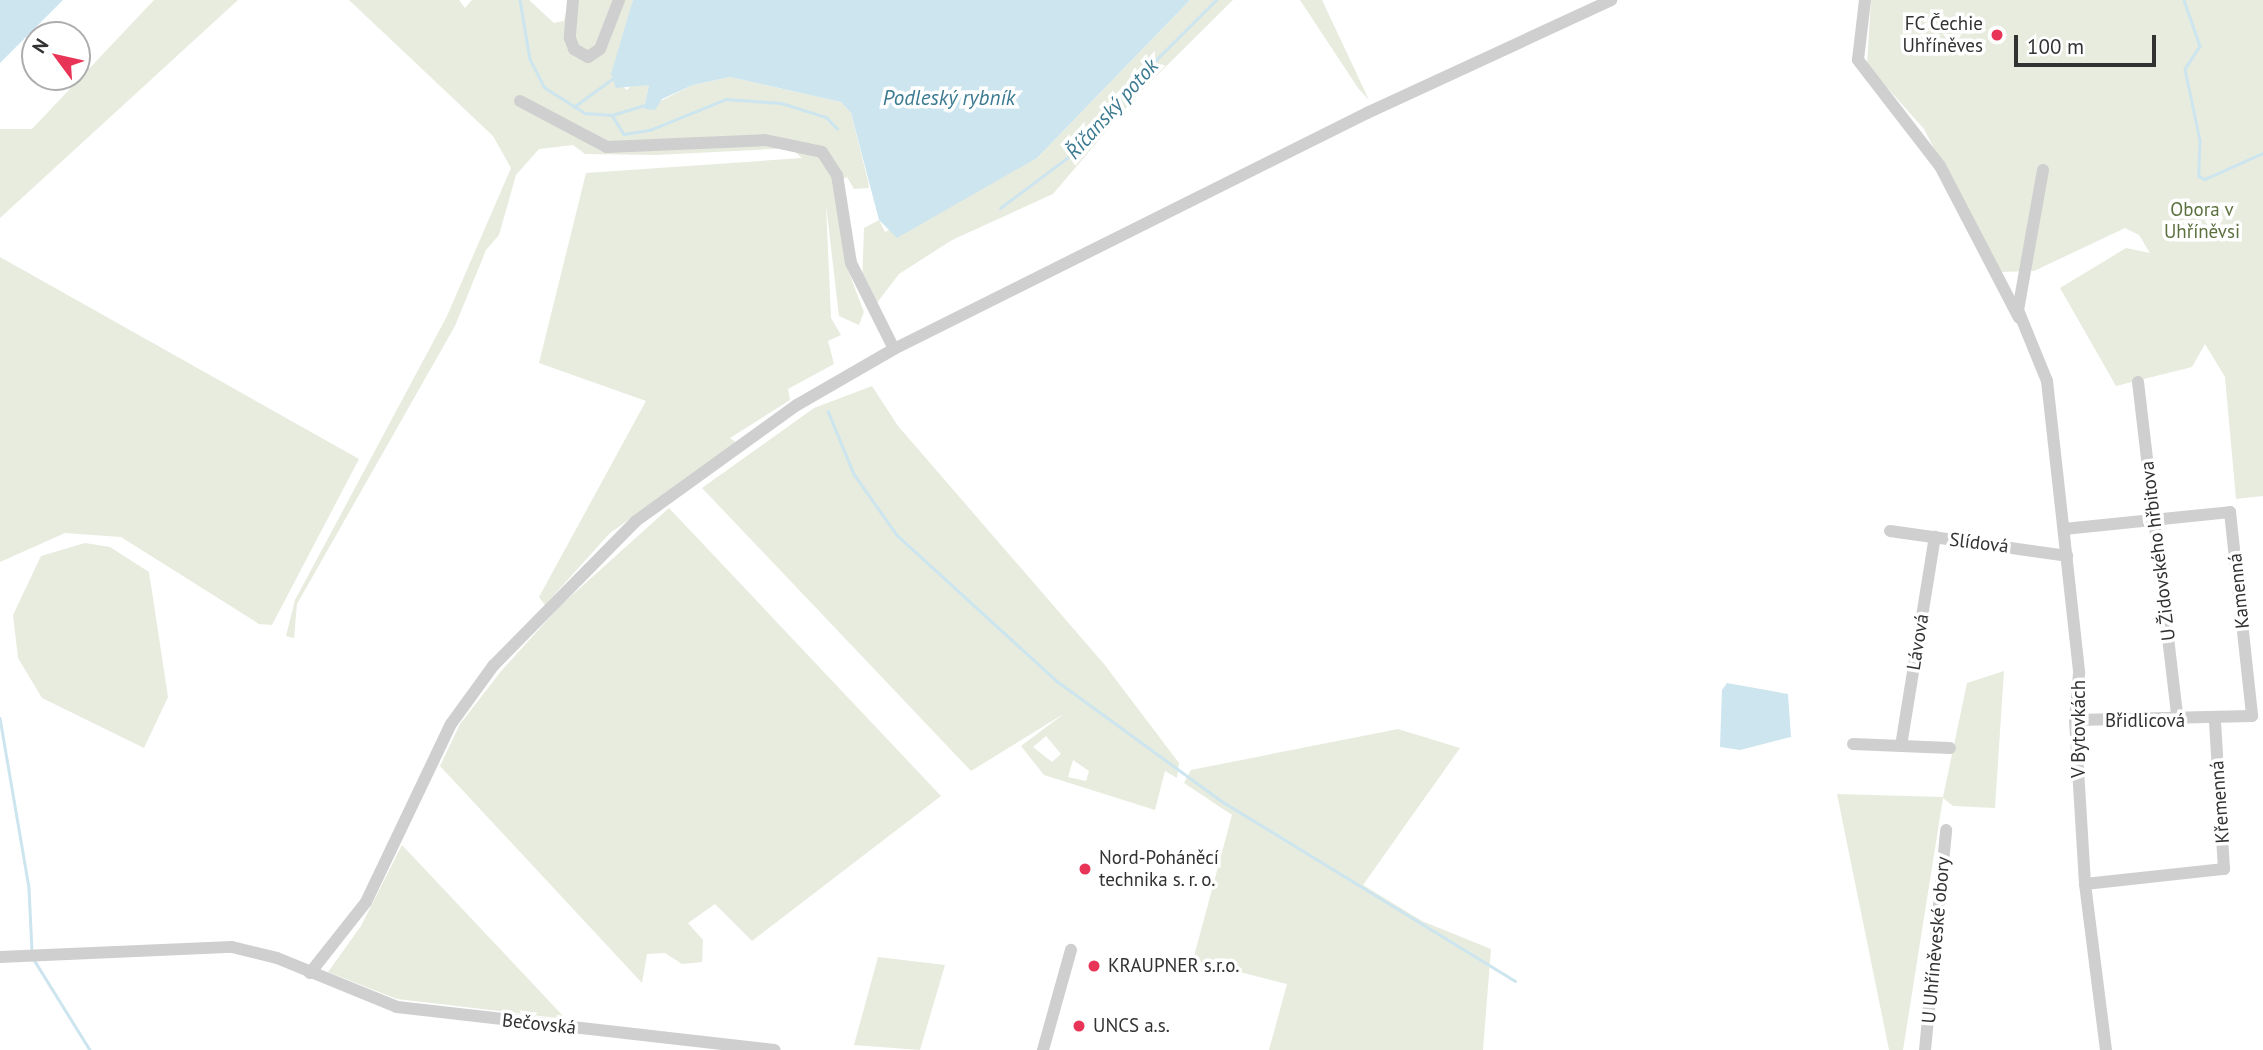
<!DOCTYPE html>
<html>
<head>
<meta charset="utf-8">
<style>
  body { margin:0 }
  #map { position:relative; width:2263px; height:1050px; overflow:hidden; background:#fff; font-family:"PT Sans",sans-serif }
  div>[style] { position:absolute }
  .green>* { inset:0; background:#e7ecde }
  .water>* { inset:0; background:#cde5ee }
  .stream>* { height:2.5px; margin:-1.25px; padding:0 1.25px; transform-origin:1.25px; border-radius:1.25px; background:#cde5ee }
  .minor>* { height:12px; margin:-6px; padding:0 6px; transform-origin:6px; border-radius:6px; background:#cfcfcf }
  .dots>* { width:19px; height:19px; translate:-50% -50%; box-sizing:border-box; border:4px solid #fff; border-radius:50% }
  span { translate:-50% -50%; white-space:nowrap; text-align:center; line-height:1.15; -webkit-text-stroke:7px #fff; paint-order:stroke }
  .poi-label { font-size:19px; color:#323232 }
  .right { translate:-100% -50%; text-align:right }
  .left { translate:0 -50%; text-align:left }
  .park-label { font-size:19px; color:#5b703e }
  .street-label { font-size:19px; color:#323232 }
  .water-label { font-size:21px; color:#3b7a90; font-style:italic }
  .north { position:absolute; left:21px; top:21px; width:70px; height:70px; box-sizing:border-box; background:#fff; border:2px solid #adadad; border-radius:50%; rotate:303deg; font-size:19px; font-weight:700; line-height:28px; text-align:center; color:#323232 }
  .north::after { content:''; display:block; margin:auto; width:24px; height:32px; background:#e83557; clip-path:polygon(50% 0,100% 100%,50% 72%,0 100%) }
  .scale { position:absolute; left:2014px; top:35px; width:142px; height:32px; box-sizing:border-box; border:4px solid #323232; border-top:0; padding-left:9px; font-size:21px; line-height:24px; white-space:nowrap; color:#323232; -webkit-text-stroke:5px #fff; paint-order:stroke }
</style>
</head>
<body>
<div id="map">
  <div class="green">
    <div style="clip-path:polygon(154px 0,238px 0,0 218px,0 129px,32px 129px)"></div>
    <div style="clip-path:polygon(349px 0,459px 0,465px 8px,472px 0,529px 0,554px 23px,564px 21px,569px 0,633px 0,612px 78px,627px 90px,634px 82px,649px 85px,644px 109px,693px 85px,730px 77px,841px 102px,851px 113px,868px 181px,869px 188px,854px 189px,847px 177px,835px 183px,846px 265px,864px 312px,859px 325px,839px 316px,826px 205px,831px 318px,841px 335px,828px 341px,834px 364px,788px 389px,790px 400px,730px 438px,737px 443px,610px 533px,545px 605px,539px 597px,646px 401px,539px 363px,586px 173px,802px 158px,791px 148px,656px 155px,585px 154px,573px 145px,539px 149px,516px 175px,499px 235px,486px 250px,455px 326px,297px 604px,294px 638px,286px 636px,295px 600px,447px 316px,511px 168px,493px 136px)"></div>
    <div style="clip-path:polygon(1190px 0,1233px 0,1138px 94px,1053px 194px,952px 240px,899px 274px,873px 308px,862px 287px,864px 228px,879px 220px,885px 232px,1037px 158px)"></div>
    <div style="clip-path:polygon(1300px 0,1322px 0,1369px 100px,1358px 88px)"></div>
    <div style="clip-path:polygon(1871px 0,2263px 0,2263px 496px,2236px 499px,2225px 377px,2205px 344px,2192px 367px,2116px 386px,2060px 288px,2126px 248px,2150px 253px,2139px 235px,2125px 228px,2034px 271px,1998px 272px,1924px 129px,1867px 65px)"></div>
    <div style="clip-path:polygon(0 257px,359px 459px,272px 625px,259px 624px,121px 537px,65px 533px,0 562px)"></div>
    <div style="clip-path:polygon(evenodd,872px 386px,898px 426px,1104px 664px,1179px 763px,1177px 778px,1165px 771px,1155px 810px,1044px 775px,1021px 746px,1065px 713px,971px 771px,702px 488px,814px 408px,872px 386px,1046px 736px,1061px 754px,1052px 762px,1033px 747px,1046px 736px,872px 386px,1073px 760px,1089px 771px,1086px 781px,1068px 777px,1073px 760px)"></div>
    <div style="clip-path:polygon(669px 508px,941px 796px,752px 941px,715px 904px,688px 923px,703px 940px,702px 962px,682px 964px,665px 953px,647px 954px,642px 983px,440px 766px,460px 724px,502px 670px,560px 606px)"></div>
    <div style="clip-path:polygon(85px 543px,110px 547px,149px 572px,168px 697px,144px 748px,42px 698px,18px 658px,13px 615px,41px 556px)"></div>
    <div style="clip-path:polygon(2004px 671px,1995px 808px,1953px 806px,1943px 798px,1903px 1050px,1889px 1050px,1837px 794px,1943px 797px,1967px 683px)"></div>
    <div style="clip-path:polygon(1398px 729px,1460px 748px,1363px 885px,1422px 921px,1491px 949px,1483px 1050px,1269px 1050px,1287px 984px,1193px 960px,1232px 815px,1184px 783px,1191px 770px)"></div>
    <div style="clip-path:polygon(402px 845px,566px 1019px,397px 999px,328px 972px,361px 926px)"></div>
    <div style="clip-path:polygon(878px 957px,945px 965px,920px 1050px,854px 1045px)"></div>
  </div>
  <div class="water">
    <div style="clip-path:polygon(0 0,63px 0,0 63px)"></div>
    <div style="clip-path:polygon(633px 0,1190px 0,1037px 158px,897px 238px,879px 220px,851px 113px,841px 102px,730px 77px,693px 85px,662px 99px,655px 110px,644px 109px,649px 85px,616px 88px,611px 74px)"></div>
    <div style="clip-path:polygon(1727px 683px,1788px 694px,1791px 737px,1740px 750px,1720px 747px,1722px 690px)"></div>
  </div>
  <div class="stream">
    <div style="left:520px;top:0;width:60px;rotate:80.4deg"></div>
    <div style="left:530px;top:59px;width:31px;rotate:63deg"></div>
    <div style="left:544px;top:87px;width:49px;rotate:32.4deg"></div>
    <div style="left:585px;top:113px;width:27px;rotate:4deg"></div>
    <div style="left:612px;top:115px;width:22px;rotate:58deg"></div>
    <div style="left:624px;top:134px;width:26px;rotate:-9deg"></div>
    <div style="left:650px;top:130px;width:82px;rotate:-22.2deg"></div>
    <div style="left:726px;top:99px;width:55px;rotate:4.2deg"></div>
    <div style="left:781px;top:103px;width:47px;rotate:17.3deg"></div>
    <div style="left:826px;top:117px;width:16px;rotate:45deg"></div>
    <div style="left:2184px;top:0;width:49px;rotate:70.8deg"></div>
    <div style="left:2200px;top:46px;width:27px;rotate:123deg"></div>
    <div style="left:2185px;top:69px;width:73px;rotate:78.1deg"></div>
    <div style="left:2200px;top:140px;width:36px;rotate:92deg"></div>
    <div style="left:2199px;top:176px;width:7px;rotate:27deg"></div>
    <div style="left:2205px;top:179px;width:64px;rotate:-24.1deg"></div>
    <div style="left:575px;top:106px;width:46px;rotate:-36.1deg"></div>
    <div style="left:612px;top:115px;width:38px;rotate:-17deg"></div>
    <div style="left:1000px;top:208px;width:99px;rotate:-36.8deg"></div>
    <div style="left:1079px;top:149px;width:82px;rotate:-50.9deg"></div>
    <div style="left:1131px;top:85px;width:120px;rotate:-45deg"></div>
    <div style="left:828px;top:411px;width:68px;rotate:67.6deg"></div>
    <div style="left:854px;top:474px;width:75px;rotate:54.8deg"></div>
    <div style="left:897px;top:535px;width:217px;rotate:42.4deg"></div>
    <div style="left:1057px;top:681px;width:202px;rotate:36.1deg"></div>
    <div style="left:1220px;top:800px;width:346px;rotate:31.5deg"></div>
    <div style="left:0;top:718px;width:172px;rotate:80.3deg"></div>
    <div style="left:29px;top:888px;width:64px;rotate:87.3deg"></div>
    <div style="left:33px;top:958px;width:108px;rotate:58.2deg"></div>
  </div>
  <div class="minor">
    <div style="left:573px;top:0;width:38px;rotate:95deg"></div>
    <div style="left:570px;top:38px;width:12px;rotate:70deg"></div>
    <div style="left:574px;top:49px;width:16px;rotate:30deg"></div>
    <div style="left:588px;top:57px;width:14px;rotate:-34deg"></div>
    <div style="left:600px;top:49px;width:53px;rotate:-68.8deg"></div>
    <div style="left:1865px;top:0;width:60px;rotate:96.7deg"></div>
    <div style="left:1858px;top:60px;width:134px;rotate:52.3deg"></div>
    <div style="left:1940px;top:166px;width:171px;rotate:62.5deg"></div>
    <div style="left:520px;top:101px;width:98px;rotate:27.9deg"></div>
    <div style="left:607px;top:147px;width:158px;rotate:-2.5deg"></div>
    <div style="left:765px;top:140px;width:58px;rotate:11.9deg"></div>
    <div style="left:822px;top:152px;width:27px;rotate:57deg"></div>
    <div style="left:837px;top:175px;width:89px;rotate:81deg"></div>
    <div style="left:851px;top:263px;width:96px;rotate:63.4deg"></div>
    <div style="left:2043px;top:170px;width:142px;rotate:100.1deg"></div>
    <div style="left:2018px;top:310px;width:77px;rotate:67.8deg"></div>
    <div style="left:2047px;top:381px;width:294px;rotate:83.7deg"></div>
    <div style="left:2079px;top:673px;width:47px;rotate:94.9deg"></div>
    <div style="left:2075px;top:720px;width:164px;rotate:86.5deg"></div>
    <div style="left:2085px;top:884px;width:167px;rotate:82.8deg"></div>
    <div style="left:2138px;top:382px;width:341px;rotate:83.3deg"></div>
    <div style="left:2064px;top:529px;width:167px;rotate:-5.8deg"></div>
    <div style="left:2230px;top:512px;width:205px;rotate:83.8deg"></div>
    <div style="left:2252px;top:716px;width:177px;rotate:178.7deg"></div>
    <div style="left:1890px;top:531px;width:179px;rotate:8deg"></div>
    <div style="left:1853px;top:744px;width:97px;rotate:2.4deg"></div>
    <div style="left:1901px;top:746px;width:212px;rotate:-80.8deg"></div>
    <div style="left:2085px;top:884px;width:140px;rotate:-6.2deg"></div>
    <div style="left:2224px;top:869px;width:149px;rotate:-93.5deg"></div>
    <div style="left:0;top:957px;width:232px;rotate:-2.5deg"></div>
    <div style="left:232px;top:947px;width:46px;rotate:13.7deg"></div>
    <div style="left:277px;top:958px;width:130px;rotate:22.2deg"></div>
    <div style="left:397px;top:1007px;width:380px;rotate:6.5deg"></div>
    <div style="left:310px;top:973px;width:90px;rotate:-51.7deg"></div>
    <div style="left:366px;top:902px;width:197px;rotate:-64.5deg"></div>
    <div style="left:451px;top:724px;width:72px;rotate:-54.1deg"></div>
    <div style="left:493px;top:666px;width:204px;rotate:-45.4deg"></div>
    <div style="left:636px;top:521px;width:198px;rotate:-35.8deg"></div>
    <div style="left:797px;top:405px;width:112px;rotate:-30deg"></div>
    <div style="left:894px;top:349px;width:529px;rotate:-26.52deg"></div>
    <div style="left:1367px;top:113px;width:269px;rotate:-24.8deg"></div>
    <div style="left:1043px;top:1050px;width:104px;rotate:-74.4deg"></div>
    <div style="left:1925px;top:1050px;width:221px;rotate:-84.5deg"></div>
  </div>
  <div class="dots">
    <div style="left:1997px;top:35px;background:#e83557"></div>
    <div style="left:1085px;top:869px;background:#e83557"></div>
    <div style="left:1094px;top:966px;background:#e83557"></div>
    <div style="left:1079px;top:1026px;background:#e83557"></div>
  </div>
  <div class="poi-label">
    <span class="right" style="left:1983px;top:35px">FC Čechie<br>Uhříněves</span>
    <span class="left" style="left:1099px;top:869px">Nord-Poháněcí<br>technika s. r. o.</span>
    <span class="left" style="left:1108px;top:966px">KRAUPNER s.r.o.</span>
    <span class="left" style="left:1093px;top:1026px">UNCS a.s.</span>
  </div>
  <div class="park-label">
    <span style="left:2202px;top:221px">Obora v<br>Uhříněvsi</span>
  </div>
  <div class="street-label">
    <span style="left:1979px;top:543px;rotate:7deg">Slídová</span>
    <span style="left:2158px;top:551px;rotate:-97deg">U Židovského hřbitova</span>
    <span style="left:2239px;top:591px;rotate:-96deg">Kamenná</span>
    <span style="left:1918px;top:642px;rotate:-81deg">Lávová</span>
    <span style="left:2145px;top:721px">Břidlicová</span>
    <span style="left:2079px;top:729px;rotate:-90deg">V Bytovkách</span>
    <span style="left:2220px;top:802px;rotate:-94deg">Křemenná</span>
    <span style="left:1936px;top:940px;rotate:-85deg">U Uhříněveské obory</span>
    <span style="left:539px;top:1024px;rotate:6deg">Bečovská</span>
  </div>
  <div class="water-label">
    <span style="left:949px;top:98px">Podleský rybník</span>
    <span style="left:1112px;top:109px;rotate:-48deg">Říčanský potok</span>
  </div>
  <div class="north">N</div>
  <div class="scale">100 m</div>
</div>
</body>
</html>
